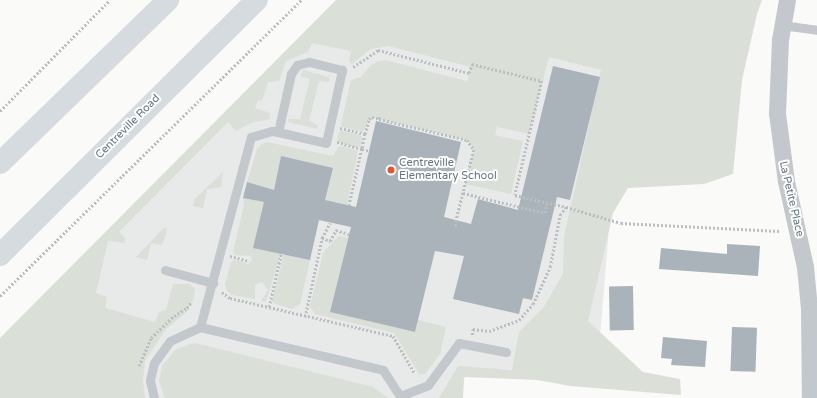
<!DOCTYPE html>
<style>
body{margin:0}
#map{position:relative;width:817px;height:398px;overflow:hidden;background:#fafaf8;font-family:"Varela Round",sans-serif}
div>[style]{position:absolute}
.built>*{inset:0;background:#e8e9e9}
.green>*{inset:0;background:#dadfd7}
.building>*{inset:0;background:#aab3b9;transform-origin:0 0}
.path>*{height:2.5px;margin-top:-1.25px;transform-origin:0;background:repeating-linear-gradient(90deg,#bbbfc2 0 2px,transparent 0 4px)}
.service>*{height:9px;margin:-4.5px;padding:0 4.5px;transform-origin:4.5px;border-radius:4.5px;background:#c3c8cc}
.minor>*{height:17px;margin:-8.5px;padding:0 8.5px;transform-origin:8.5px;border-radius:8.5px;background:#c3c8cc}
.trunk>*{height:22px;margin:-11px;padding:0 11px;transform-origin:11px;border-radius:11px;background:#d6dbdf}
.dots>*{width:11px;height:11px;translate:-50% -50%;box-sizing:border-box;border:2px solid #fff;border-radius:50%}
span{translate:-50% -50%;white-space:nowrap;text-align:center;line-height:1.15;-webkit-text-stroke:4px #fff;paint-order:stroke}
.street-label{font-size:11px;color:#657683}
.poi-label{font-size:11px;color:#657683}
.left{translate:0 -50%;text-align:left}
</style>
<div id="map">
<div class="built">
<div style="clip-path:polygon(337px 0,628px 0,597px 373px,467px 368px,460px 398px,0 398px,0 339px)"></div>
</div>
<div class="green">
<div style="clip-path:polygon(336px 0,762px 0,757px 14px,742px 80px,733px 174px,704px 184px,628px 188px,613px 213px,588px 321px,643px 372px,680px 379px,681px 395px,570px 386px,538px 380px,464px 377px,463px 398px,439px 398px,458px 366px,512px 370px,519px 332px,543px 308px,563px 274px,564px 237px,601px 70px,549px 57px,529px 134px,497px 127px,495px 135px,523px 141px,511px 194px,465px 184px,474px 150px,467px 140px,372px 117px,363px 132px,343px 127px,341px 124px,351px 80px,361px 77px,370px 66px,378px 61px,385px 60px,467px 81px,471px 67px,388px 46px,371px 49px,352px 64px,349px 61px,351px 51px,312px 43px,308px 52px,286px 61px,279px 81px,268px 82px,262px 101px,258px 100px,255px 108px,270px 113px,270px 119px,251px 123px,236px 131px,228px 122px,119px 232px,125px 238px,125px 243px,108px 241px,96px 293px,107px 297px,105px 308px,155px 322px,159px 312px,166px 310px,173px 284px,190px 284px,195px 289px,193px 301px,188px 308px,189px 310px,166px 329px,145px 361px,143px 380px,145px 398px,0 398px,0 338px)"></div>
<div style="clip-path:polygon(303px 70px,329px 77px,330px 80px,328px 82px,319px 81px,309px 121px,318px 125px,317px 129px,288px 122px,289px 119px,300px 119px,310px 79px,300px 76px)"></div>
<div style="clip-path:polygon(342px 131px,360px 135px,362px 137px,361px 146px,358px 148px,337px 142px,339px 132px)"></div>
<div style="clip-path:polygon(267px 142px,333px 156px,339px 146px,358px 151px,347px 205px,325px 200px,281px 157px,274px 190px,247px 182px,257px 149px,262px 144px)"></div>
<div style="clip-path:polygon(223px 172px,221px 187px,207px 189px,203px 208px,193px 206px,194px 200px)"></div>
<div style="clip-path:polygon(243px 198px,264px 202px,281px 254px,266px 302px,261px 301px,268px 290px,262px 282px,255px 285px,255px 299px,232px 295px,227px 291px,225px 284px,231px 262px,233px 260px,242px 261px,248px 265px,252px 260px,251px 256px,235px 255px,233px 252px,244px 205px)"></div>
<div style="clip-path:polygon(164px 228px,167px 229px,163px 243px,161px 245px,151px 243px,147px 260px,136px 257px)"></div>
<div style="clip-path:polygon(338px 236px,348px 238px,330px 312px,415px 332px,418px 320px,446px 327px,440px 354px,425px 374px,419px 374px,394px 333px,315px 314px,310px 307px,323px 253px)"></div>
<div style="clip-path:polygon(284px 254px,310px 260px,300px 304px,292px 309px,273px 303px,272px 301px)"></div>
<div style="clip-path:polygon(195px 343px,373px 387px,388px 398px,165px 398px,159px 381px,162px 366px,176px 349px)"></div>
</div>
<div class="building">
<div style="clip-path:polygon(553px 66px,600px 77px,570px 200px,557px 197px,532px 300px,523px 298px,519px 314px,453px 299px,464px 256px,435px 251px,415px 332px,330px 312px,351px 227px,319px 220px,310px 260px,253px 248px,264px 202px,243px 198px,247px 182px,274px 190px,281px 156px,333px 168px,325px 200px,356px 207px,376px 121px,461px 142px,444px 217px,471px 224px,478px 199px,518px 210px)"></div>
<div style="clip-path:polygon(727px 244px,760px 246px,758px 276px,659px 269px,661px 248px,727px 254px)"></div>
<div style="left:633px;top:286px;width:44px;height:24px;rotate:89deg"></div>
<div style="left:732px;top:327px;width:25px;height:44px;rotate:2deg"></div>
<div style="clip-path:polygon(663px 337px,707px 341px,705px 367px,671px 365px,672px 359px,661px 358px)"></div>
</div>
<div class="path">
<div style="left:353px;top:67px;width:30px;rotate:-34deg"></div>
<div style="left:378px;top:50px;width:94px;rotate:14.2deg"></div>
<div style="left:469px;top:73px;width:9px;rotate:-72deg"></div>
<div style="left:472px;top:64px;width:72px;rotate:13.7deg"></div>
<div style="left:542px;top:81px;width:117px;rotate:103.3deg"></div>
<div style="left:515px;top:195px;width:52px;rotate:13.2deg"></div>
<div style="left:0;top:111px;width:156px;rotate:-45.3deg"></div>
<div style="left:379px;top:119px;width:90px;rotate:13.4deg"></div>
<div style="left:467px;top:140px;width:12px;rotate:55deg"></div>
<div style="left:474px;top:150px;width:77px;rotate:104.2deg"></div>
<div style="left:455px;top:225px;width:3px;rotate:18deg"></div>
<div style="left:340px;top:128px;width:26px;rotate:13deg"></div>
<div style="left:365px;top:134px;width:15px;rotate:101deg"></div>
<div style="left:362px;top:149px;width:7px;rotate:16deg"></div>
<div style="left:365px;top:134px;width:16px;rotate:-75deg"></div>
<div style="left:369px;top:119px;width:4px;rotate:-34deg"></div>
<div style="left:372px;top:117px;width:7px;rotate:16deg"></div>
<div style="left:379px;top:119px;width:3px;rotate:-72deg"></div>
<div style="left:337px;top:142px;width:26px;rotate:16deg"></div>
<div style="left:362px;top:149px;width:58px;rotate:102.8deg"></div>
<div style="left:463px;top:193px;width:84px;rotate:13.7deg"></div>
<div style="left:545px;top:213px;width:11px;rotate:-80deg"></div>
<div style="left:322px;top:238px;width:9px;rotate:21deg"></div>
<div style="left:330px;top:241px;width:13px;rotate:-61deg"></div>
<div style="left:336px;top:230px;width:14px;rotate:17deg"></div>
<div style="left:230px;top:256px;width:20px;rotate:15deg"></div>
<div style="left:222px;top:292px;width:10px;rotate:37deg"></div>
<div style="left:230px;top:298px;width:167px;rotate:13.1deg"></div>
<div style="left:393px;top:336px;width:42px;rotate:59.7deg"></div>
<div style="left:0;top:296px;width:422px;rotate:-44.5deg"></div>
<div style="left:269px;top:307px;width:54px;rotate:-77.2deg"></div>
<div style="left:305px;top:317px;width:81px;rotate:-77.9deg"></div>
<div style="left:322px;top:238px;width:17px;rotate:-62deg"></div>
<div style="left:472px;top:335px;width:6px;rotate:-81deg"></div>
<div style="left:473px;top:329px;width:16px;rotate:7deg"></div>
<div style="left:489px;top:331px;width:32px;rotate:-20deg"></div>
<div style="left:519px;top:320px;width:21px;rotate:-49deg"></div>
<div style="left:533px;top:304px;width:41px;rotate:-65.3deg"></div>
<div style="left:550px;top:267px;width:53px;rotate:-79.1deg"></div>
<div style="left:560px;top:215px;width:10px;rotate:-53deg"></div>
<div style="left:566px;top:207px;width:57px;rotate:16.2deg"></div>
<div style="left:621px;top:223px;width:160px;rotate:2.9deg"></div>
<div style="left:139px;top:366px;width:30px;rotate:-67deg"></div>
<div style="left:151px;top:338px;width:32px;rotate:-44deg"></div>
<div style="left:174px;top:316px;width:15px;rotate:-32deg"></div>
<div style="left:187px;top:308px;width:7px;rotate:-56deg"></div>
</div>
<div class="service">
<div style="left:782px;top:25px;width:35px;rotate:8deg"></div>
<div style="left:165px;top:270px;width:50px;rotate:15.2deg"></div>
<div style="left:200px;top:327px;width:197px;rotate:-75deg"></div>
<div style="left:251px;top:137px;width:22px;rotate:-16deg"></div>
<div style="left:272px;top:131px;width:6px;rotate:9deg"></div>
<div style="left:278px;top:132px;width:49px;rotate:12.9deg"></div>
<div style="left:326px;top:143px;width:75px;rotate:-77.6deg"></div>
<div style="left:342px;top:70px;width:34px;rotate:-166deg"></div>
<div style="left:309px;top:62px;width:12px;rotate:166deg"></div>
<div style="left:297px;top:65px;width:11px;rotate:124deg"></div>
<div style="left:291px;top:74px;width:59px;rotate:102.6deg"></div>
<div style="left:400px;top:396px;width:30px;rotate:-21deg"></div>
<div style="left:428px;top:385px;width:52px;rotate:-53.6deg"></div>
<div style="left:459px;top:343px;width:48px;rotate:10.8deg"></div>
<div style="left:154px;top:398px;width:18px;rotate:-103deg"></div>
<div style="left:150px;top:380px;width:17px;rotate:-77deg"></div>
<div style="left:154px;top:363px;width:27px;rotate:-54deg"></div>
<div style="left:170px;top:341px;width:33px;rotate:-25deg"></div>
<div style="left:200px;top:327px;width:188px;rotate:13.2deg"></div>
<div style="left:383px;top:370px;width:33px;rotate:57deg"></div>
</div>
<div class="minor">
<div style="left:787px;top:0;width:40px;rotate:100deg"></div>
<div style="left:780px;top:39px;width:74px;rotate:92.3deg"></div>
<div style="left:777px;top:113px;width:69px;rotate:82.5deg"></div>
<div style="left:786px;top:181px;width:88px;rotate:77.5deg"></div>
<div style="left:805px;top:267px;width:41px;rotate:84.4deg"></div>
<div style="left:809px;top:308px;width:90px;rotate:89.4deg"></div>
</div>
<div class="trunk">
<div style="left:0;top:163px;width:234px;rotate:-44.1deg"></div>
<div style="left:0;top:255px;width:362px;rotate:-44.8deg"></div>
</div>
<div class="dots">
<div style="left:391px;top:170px;background:#e4572e"></div>
</div>
<div class="street-label">
<span style="left:128px;top:127px;rotate:-45deg">Centreville Road</span>
<span style="left:791px;top:199px;rotate:77deg">La Petite Place</span>
</div>
<div class="poi-label">
<span class="left" style="left:399px;top:170px">Centreville<br>Elementary School</span>
</div>
</div>
